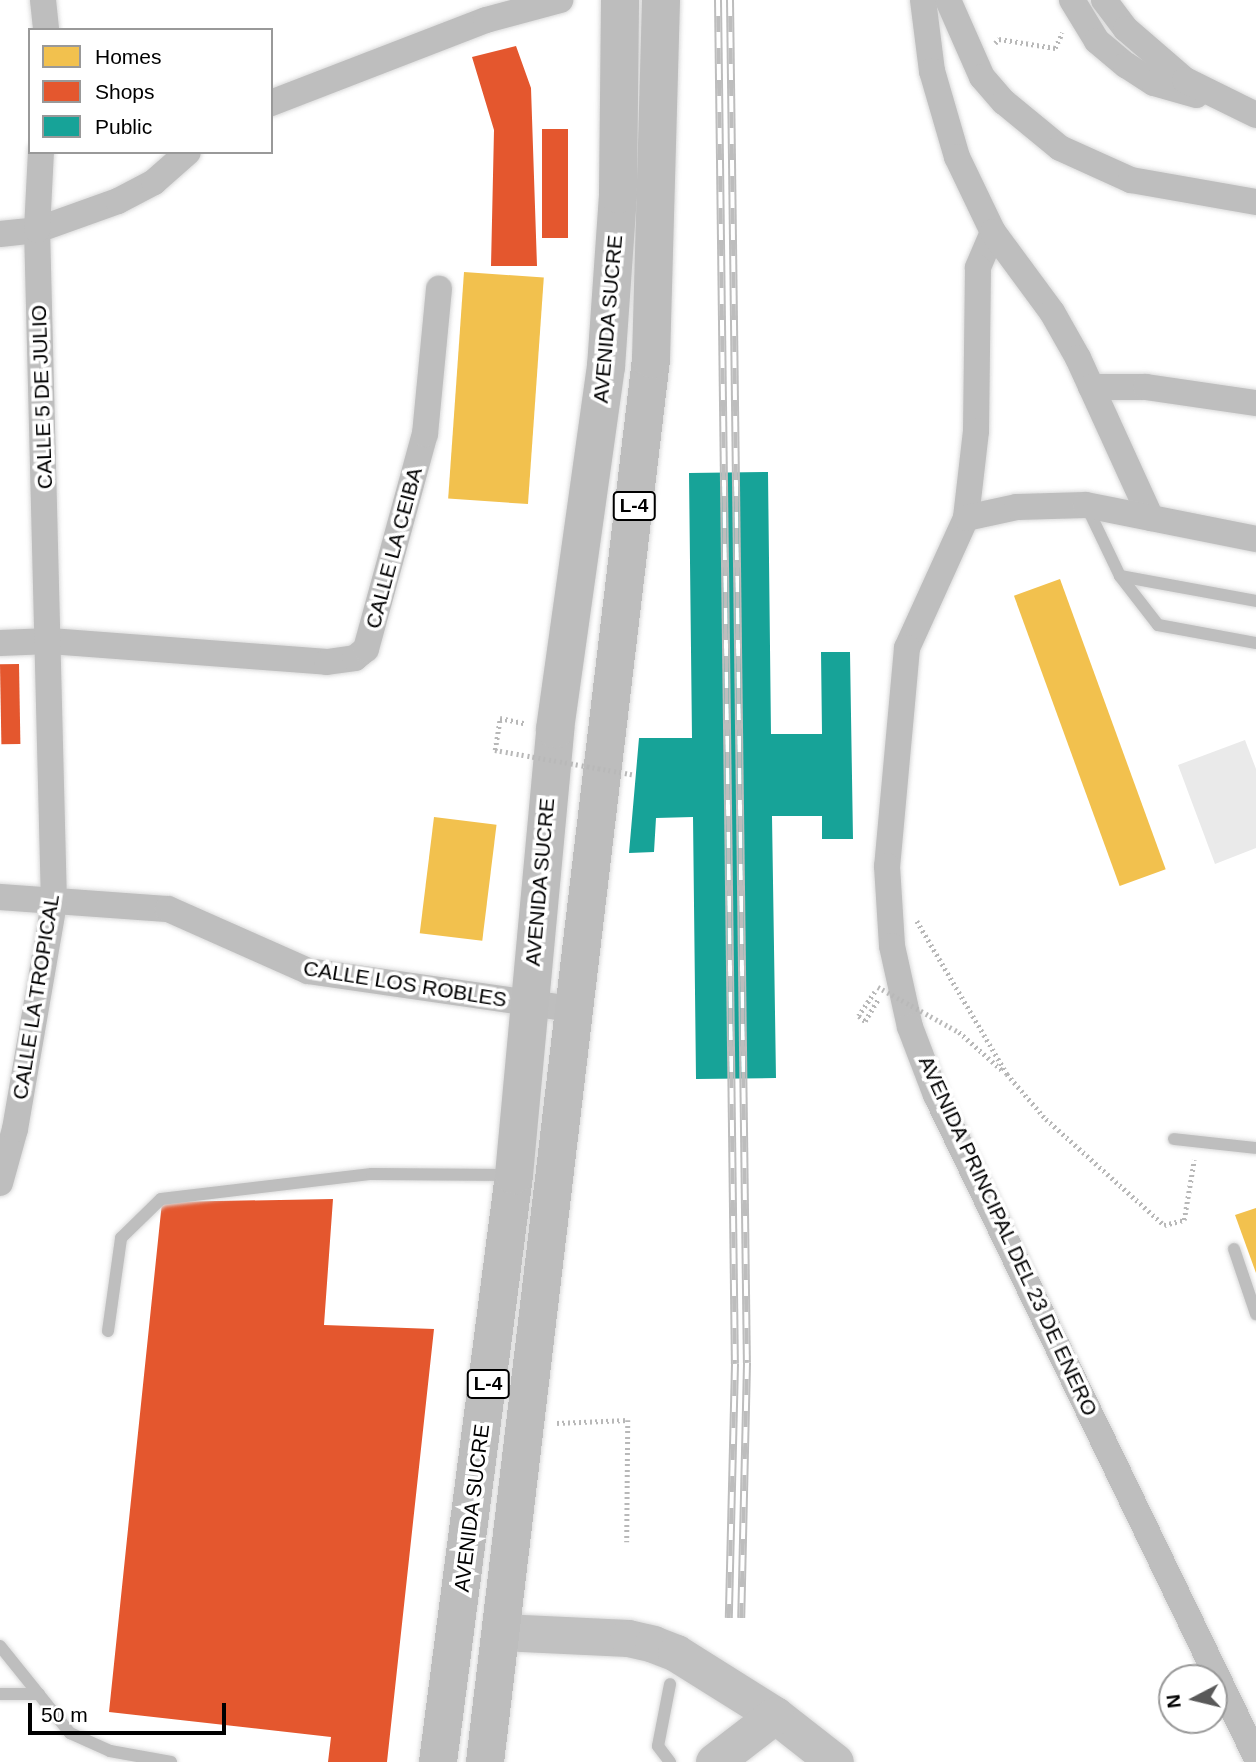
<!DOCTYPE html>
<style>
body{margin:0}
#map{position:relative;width:1256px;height:1762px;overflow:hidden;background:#fff;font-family:Helvetica,sans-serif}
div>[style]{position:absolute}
.green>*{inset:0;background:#eaeaea}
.homes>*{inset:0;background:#f2c14e;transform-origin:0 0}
.shops>*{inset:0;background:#e4572e;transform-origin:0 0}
.public>*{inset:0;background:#17a398}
.path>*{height:4.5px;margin-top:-2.25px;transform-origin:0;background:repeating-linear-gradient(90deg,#b8b8b8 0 2px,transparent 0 5.5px)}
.roads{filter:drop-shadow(0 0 2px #dbdbdb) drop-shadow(0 0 2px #dbdbdb)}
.lane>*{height:12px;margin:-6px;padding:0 6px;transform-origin:6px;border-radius:6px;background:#bebebe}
.street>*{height:26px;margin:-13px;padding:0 13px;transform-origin:13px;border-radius:13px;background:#bebebe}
.secondary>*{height:37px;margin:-18.5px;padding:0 18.5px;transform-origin:18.5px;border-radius:18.5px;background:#c1c1c1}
.primary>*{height:38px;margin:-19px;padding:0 19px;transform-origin:19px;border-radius:19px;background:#bdbdbd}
.rail>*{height:8px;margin-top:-4px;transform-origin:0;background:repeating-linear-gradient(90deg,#fff 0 16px,#bdbdbd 0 32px);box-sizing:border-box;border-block:2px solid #bdbdbd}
.path-bridge>*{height:4.5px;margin-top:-2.25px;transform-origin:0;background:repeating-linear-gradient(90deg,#b8b8b8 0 2px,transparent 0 5.5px)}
span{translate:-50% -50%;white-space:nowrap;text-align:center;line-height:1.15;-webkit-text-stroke:7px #fff;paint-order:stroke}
.shield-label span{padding:2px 5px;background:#fff;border:2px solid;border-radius:5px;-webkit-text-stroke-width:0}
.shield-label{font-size:19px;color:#000;font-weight:700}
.street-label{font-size:21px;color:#000}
.legend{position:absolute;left:28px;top:28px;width:245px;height:126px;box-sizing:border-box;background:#fff;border:2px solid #999;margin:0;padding:9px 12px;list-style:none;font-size:21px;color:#000}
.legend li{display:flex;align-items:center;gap:14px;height:35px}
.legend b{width:35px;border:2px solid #999}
.north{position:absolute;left:1158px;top:1664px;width:70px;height:70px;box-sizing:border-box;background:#fff;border:2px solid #999;border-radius:50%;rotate:263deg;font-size:19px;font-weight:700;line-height:28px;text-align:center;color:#000}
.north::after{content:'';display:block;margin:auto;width:24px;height:32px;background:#595959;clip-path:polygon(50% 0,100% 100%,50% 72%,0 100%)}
.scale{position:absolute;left:28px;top:1703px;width:198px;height:32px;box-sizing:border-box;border:4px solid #000;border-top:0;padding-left:9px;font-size:21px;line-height:24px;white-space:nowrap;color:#000;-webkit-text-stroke:5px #fff;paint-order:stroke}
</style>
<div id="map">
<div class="green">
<div style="clip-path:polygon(1245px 740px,1256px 769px,1256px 848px,1215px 864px,1178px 765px)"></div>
</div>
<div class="homes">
<div style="left:464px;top:272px;width:80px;height:227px;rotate:4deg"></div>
<div style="left:1060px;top:579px;width:309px;height:49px;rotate:70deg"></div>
<div style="left:434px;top:817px;width:63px;height:117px;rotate:7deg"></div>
<div style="clip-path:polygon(1256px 1208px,1256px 1273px,1235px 1215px)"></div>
</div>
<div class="shops">
<div style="clip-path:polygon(516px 46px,531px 88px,537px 266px,491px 266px,494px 130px,472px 57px)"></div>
<div style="left:542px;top:129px;width:26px;height:109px"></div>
<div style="left:19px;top:664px;width:80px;height:19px;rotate:89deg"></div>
<div style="clip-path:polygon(333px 1199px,324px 1325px,434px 1329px,387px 1762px,328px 1762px,331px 1737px,109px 1712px,162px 1202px)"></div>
</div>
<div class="public">
<div style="clip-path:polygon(768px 472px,771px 734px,822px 734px,821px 652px,850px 652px,853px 839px,822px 839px,822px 816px,772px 816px,776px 1078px,696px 1079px,693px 817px,656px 818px,654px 852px,629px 853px,639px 738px,692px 738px,689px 473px)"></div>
</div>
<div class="path">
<div style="left:995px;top:43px;width:6px;rotate:-45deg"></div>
<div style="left:999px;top:39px;width:57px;rotate:9.1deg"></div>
<div style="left:1055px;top:48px;width:17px;rotate:-65deg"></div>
<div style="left:495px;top:750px;width:32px;rotate:-81deg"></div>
<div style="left:500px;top:718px;width:25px;rotate:12deg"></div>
<div style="left:917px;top:921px;width:178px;rotate:59.5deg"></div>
<div style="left:1007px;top:1074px;width:60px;rotate:49.1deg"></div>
<div style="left:1046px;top:1119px;width:159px;rotate:41.9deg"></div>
<div style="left:1164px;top:1225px;width:21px;rotate:-14deg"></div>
<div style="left:1184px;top:1220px;width:61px;rotate:-80.5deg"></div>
<div style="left:875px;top:992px;width:29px;rotate:124deg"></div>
<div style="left:859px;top:1016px;width:8px;rotate:40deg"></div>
<div style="left:865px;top:1021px;width:26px;rotate:-59deg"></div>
<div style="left:959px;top:1032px;width:59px;rotate:41.6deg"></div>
<div style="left:557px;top:1423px;width:71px;rotate:-2.4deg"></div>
<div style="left:628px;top:1420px;width:122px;rotate:90.5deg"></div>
</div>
<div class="roads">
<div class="lane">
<div style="left:1086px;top:505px;width:79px;rotate:64.4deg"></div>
<div style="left:1120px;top:576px;width:62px;rotate:52.2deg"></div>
<div style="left:1158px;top:625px;width:100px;rotate:10.4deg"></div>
<div style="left:1120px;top:576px;width:138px;rotate:10.4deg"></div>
<div style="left:1174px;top:1139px;width:82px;rotate:6.3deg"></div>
<div style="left:1234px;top:1249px;width:69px;rotate:71.3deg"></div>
<div style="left:108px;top:1331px;width:94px;rotate:-82deg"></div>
<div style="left:121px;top:1238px;width:56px;rotate:-44.3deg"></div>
<div style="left:161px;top:1199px;width:212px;rotate:-6.8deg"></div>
<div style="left:372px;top:1174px;width:138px;rotate:0.4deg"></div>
<div style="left:0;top:1646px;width:112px;rotate:51.2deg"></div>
<div style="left:70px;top:1733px;width:44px;rotate:24.2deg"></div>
<div style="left:110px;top:1751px;width:62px;rotate:10.2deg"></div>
<div style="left:0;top:1694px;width:39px"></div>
<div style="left:670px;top:1762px;width:20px;rotate:-127deg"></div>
<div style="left:658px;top:1746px;width:63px;rotate:-79deg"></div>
</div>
<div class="street">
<div style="left:43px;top:0;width:30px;rotate:84deg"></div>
<div style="left:923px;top:0;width:72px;rotate:82.8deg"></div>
<div style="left:932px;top:71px;width:90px;rotate:73.8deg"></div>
<div style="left:957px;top:157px;width:83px;rotate:64.4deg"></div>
<div style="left:993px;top:232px;width:39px;rotate:113deg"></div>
<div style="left:978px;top:268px;width:163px;rotate:90.7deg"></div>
<div style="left:976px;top:431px;width:88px;rotate:96.6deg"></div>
<div style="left:966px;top:518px;width:143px;rotate:114.4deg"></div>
<div style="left:907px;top:648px;width:219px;rotate:95.2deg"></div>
<div style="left:887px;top:866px;width:80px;rotate:86.4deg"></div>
<div style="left:892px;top:946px;width:83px;rotate:77.5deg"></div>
<div style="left:910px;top:1027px;width:73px;rotate:69.1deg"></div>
<div style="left:936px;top:1095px;width:735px;rotate:64.2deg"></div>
<div style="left:948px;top:0;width:84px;rotate:66.2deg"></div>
<div style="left:982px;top:77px;width:33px;rotate:49deg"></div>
<div style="left:1004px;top:102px;width:72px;rotate:39.4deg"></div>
<div style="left:1060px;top:148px;width:78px;rotate:24.3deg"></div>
<div style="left:1131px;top:180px;width:127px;rotate:10deg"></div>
<div style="left:1072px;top:0;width:48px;rotate:58.6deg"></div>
<div style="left:1097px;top:41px;width:38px;rotate:40deg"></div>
<div style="left:1126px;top:65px;width:33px;rotate:33deg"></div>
<div style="left:1154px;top:83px;width:44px;rotate:15.9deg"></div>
<div style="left:1104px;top:0;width:36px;rotate:53deg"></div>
<div style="left:1126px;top:29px;width:78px;rotate:40.8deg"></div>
<div style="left:1185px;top:80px;width:79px;rotate:26.2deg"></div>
<div style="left:271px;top:103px;width:230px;rotate:-21.1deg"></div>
<div style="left:486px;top:20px;width:77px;rotate:-15.1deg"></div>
<div style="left:993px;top:232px;width:99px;rotate:53.6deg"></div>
<div style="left:1052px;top:312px;width:53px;rotate:60.5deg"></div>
<div style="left:1078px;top:358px;width:176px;rotate:65.5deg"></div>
<div style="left:0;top:234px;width:37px;rotate:-6deg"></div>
<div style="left:37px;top:230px;width:86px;rotate:-19.7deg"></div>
<div style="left:118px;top:201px;width:41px;rotate:-27.8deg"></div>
<div style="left:154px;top:182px;width:45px;rotate:-41.4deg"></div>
<div style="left:1091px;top:387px;width:55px"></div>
<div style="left:1146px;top:387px;width:111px;rotate:8.3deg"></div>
<div style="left:966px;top:518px;width:52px;rotate:-12.2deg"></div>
<div style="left:1017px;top:507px;width:69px;rotate:-1.7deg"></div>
<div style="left:1086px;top:505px;width:173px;rotate:11.3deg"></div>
<div style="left:0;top:643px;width:50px;rotate:-2.3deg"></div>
<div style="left:50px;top:641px;width:278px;rotate:4.3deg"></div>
<div style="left:327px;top:662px;width:28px;rotate:-8deg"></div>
<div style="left:355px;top:658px;width:14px;rotate:-39deg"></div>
<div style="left:366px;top:649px;width:223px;rotate:-74.7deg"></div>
<div style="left:425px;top:434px;width:146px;rotate:-84.5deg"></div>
<div style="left:0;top:897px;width:168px;rotate:4.1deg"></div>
<div style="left:168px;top:909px;width:153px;rotate:23.9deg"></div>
<div style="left:308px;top:971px;width:268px;rotate:8.2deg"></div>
<div style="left:0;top:1183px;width:56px;rotate:-74.5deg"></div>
<div style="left:15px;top:1129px;width:228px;rotate:-80.2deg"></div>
<div style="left:54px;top:904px;width:674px;rotate:-91.44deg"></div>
<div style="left:37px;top:230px;width:78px;rotate:-87.1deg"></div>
</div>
<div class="secondary">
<div style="left:501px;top:1632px;width:127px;rotate:2.7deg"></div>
<div style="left:628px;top:1638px;width:26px;rotate:13deg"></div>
<div style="left:653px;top:1644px;width:25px;rotate:21deg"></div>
<div style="left:676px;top:1653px;width:117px;rotate:32.1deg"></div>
<div style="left:775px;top:1715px;width:76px;rotate:38.1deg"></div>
<div style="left:714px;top:1762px;width:77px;rotate:-37.6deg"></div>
</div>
<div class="primary">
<div style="left:438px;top:1762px;width:592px;rotate:-82.62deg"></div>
<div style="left:514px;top:1175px;width:448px;rotate:-84.7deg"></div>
<div style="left:555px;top:729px;width:366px;rotate:-82deg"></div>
<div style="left:606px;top:367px;width:173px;rotate:-86deg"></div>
<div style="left:618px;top:194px;width:194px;rotate:-89.4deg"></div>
<div style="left:485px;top:1762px;width:1413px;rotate:-83.25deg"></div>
<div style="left:651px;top:359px;width:359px;rotate:-88.4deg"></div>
</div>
</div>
<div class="rail">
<div style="left:718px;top:0;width:1364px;rotate:89.29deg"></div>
<div style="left:735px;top:1364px;width:254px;rotate:91.4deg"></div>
<div style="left:730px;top:0;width:1363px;rotate:89.29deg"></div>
<div style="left:747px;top:1363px;width:255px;rotate:91.3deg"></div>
</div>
<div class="path-bridge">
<div style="left:495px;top:750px;width:143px;rotate:10.1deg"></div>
<div style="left:878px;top:987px;width:93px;rotate:29.1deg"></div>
</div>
<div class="shield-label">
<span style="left:634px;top:506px">L-4</span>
<span style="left:488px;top:1384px">L-4</span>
</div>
<div class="street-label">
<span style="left:608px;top:319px;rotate:-85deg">AVENIDA SUCRE</span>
<span style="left:42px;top:397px;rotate:-92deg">CALLE 5 DE JULIO</span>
<span style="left:394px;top:548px;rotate:-75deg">CALLE LA CEIBA</span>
<span style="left:540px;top:882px;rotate:-85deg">AVENIDA SUCRE</span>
<span style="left:405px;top:984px;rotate:9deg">CALLE LOS ROBLES</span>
<span style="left:36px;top:997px;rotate:-81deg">CALLE LA TROPICAL</span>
<span style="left:1008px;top:1236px;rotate:65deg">AVENIDA PRINCIPAL DEL 23 DE ENERO</span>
<span style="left:472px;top:1508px;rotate:-83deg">AVENIDA SUCRE</span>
</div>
<ul class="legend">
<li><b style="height:19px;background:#f2c14e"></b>Homes</li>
<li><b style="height:19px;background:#e4572e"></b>Shops</li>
<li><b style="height:19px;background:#17a398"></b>Public</li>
</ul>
<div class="north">N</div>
<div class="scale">50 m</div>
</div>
